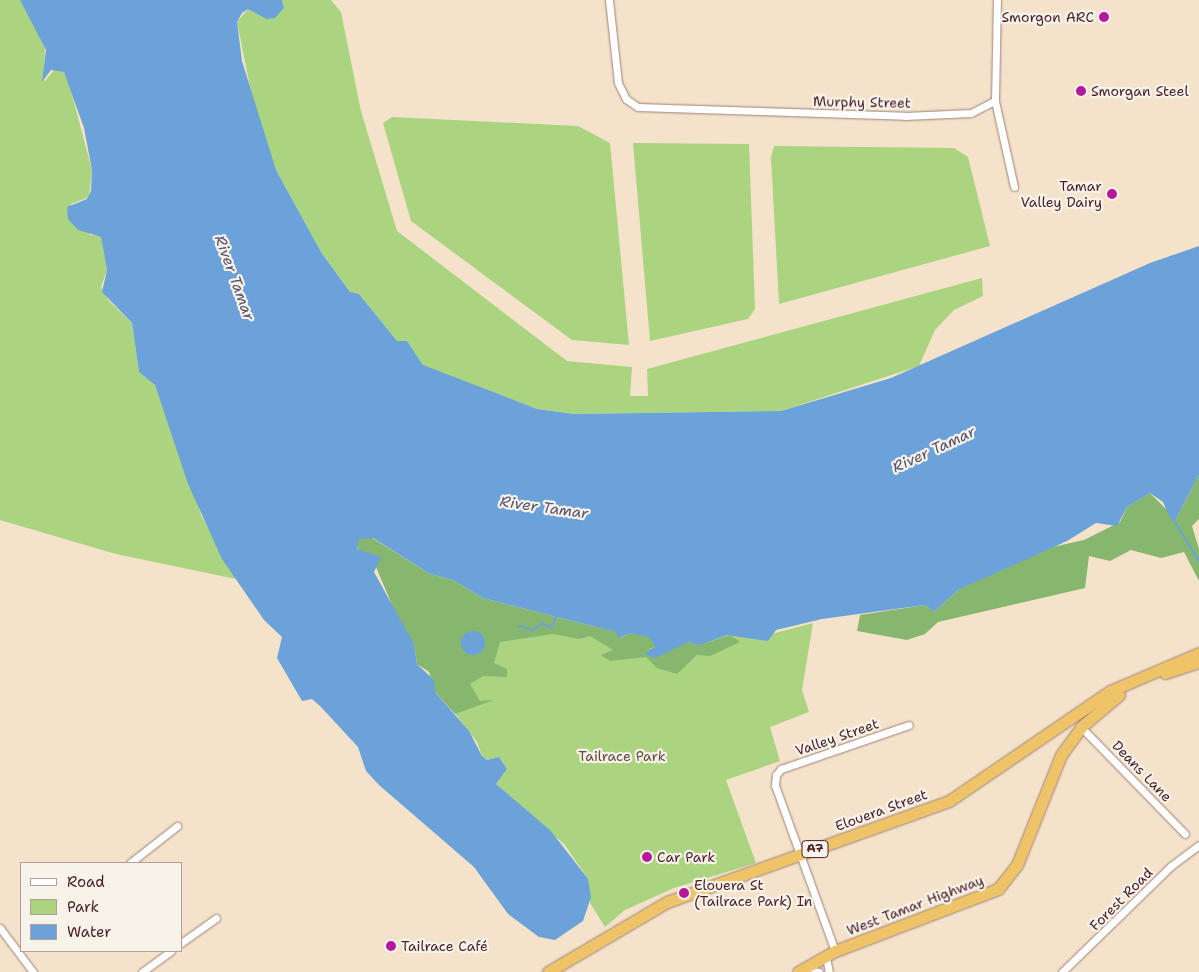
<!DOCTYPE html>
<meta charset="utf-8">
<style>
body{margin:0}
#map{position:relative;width:1199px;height:972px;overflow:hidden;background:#f4e3ca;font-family:"Shantell Sans",sans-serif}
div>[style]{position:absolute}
.green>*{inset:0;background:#aad480}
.forest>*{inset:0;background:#87b66e}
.water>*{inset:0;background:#6ba2d9}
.round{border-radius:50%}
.stream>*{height:2px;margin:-1px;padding:0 1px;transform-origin:1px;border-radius:1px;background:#6ba2d9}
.roads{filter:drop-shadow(0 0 1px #9f817a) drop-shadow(0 0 1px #9f817a)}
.minor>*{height:7px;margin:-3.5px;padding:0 3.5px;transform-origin:3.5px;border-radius:3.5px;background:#fff}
.trunk>*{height:11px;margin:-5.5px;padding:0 5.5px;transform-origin:5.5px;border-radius:5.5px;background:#efc469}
.dots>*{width:14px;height:14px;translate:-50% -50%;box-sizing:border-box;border:2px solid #f7f3e8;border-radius:50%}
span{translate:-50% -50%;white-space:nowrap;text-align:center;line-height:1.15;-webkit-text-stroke:4.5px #f7f3e8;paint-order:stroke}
.shield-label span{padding:1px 4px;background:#f7f3e8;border:1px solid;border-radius:4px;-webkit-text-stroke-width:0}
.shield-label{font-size:12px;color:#4a1f2b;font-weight:700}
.poi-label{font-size:14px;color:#4a1f2b}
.right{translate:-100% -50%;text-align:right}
.left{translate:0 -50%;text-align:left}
.street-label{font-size:14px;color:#4a1f2b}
.park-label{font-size:14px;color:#624c40}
.water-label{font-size:15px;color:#575371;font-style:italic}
.legend{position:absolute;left:20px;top:862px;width:162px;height:90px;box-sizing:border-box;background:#f7f3e8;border:1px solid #b29e9c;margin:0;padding:6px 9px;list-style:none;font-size:15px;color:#4a1f2b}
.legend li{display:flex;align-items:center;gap:10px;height:25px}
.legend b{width:25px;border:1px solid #b29e9c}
</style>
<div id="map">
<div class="green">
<div style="clip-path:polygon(0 0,20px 0,45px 45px,44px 82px,55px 69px,64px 72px,69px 83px,92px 170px,89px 197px,71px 204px,90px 235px,101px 236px,107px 270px,101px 287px,109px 301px,132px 323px,139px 372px,155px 385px,202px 517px,236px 579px,116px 554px,0 520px)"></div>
<div style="clip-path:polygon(282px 0,331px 0,341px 12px,361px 111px,397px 231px,567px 361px,632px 367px,630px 396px,648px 396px,647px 369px,982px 278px,983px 296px,954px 310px,935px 330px,919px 366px,781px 411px,574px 414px,537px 409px,447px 376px,423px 365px,407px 341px,397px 341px,359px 294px,351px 293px,321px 252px,276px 170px,255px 112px,237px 22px,248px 9px,266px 19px,284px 8px)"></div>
<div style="clip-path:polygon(392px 117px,578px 126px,610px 143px,629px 345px,572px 340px,411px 221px,383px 123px)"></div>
<div style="clip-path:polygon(633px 143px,749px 144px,755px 309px,748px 319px,650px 341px)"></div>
<div style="clip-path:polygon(774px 146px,954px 148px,968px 157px,990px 246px,779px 304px,771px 158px)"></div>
<div style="clip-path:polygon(496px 602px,597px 628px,760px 637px,813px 623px,802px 690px,809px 712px,770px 727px,780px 761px,726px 780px,756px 863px,674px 888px,625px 910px,605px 927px,590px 903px,588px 879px,564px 844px,496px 784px,507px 769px,499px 757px,487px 760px,482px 756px,477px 742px,453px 711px)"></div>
</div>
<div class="forest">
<div style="clip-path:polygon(1199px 475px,1199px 519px,1192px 526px,1199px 549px,1199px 581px,1184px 552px,1161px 558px,1131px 550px,1110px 561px,1089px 556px,1085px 588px,938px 622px,925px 634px,907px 640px,857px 631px,860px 615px,925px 605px,934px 612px,958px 590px,1039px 550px,1084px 540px,1120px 522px,1127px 507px,1150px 493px,1176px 519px)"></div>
<div style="clip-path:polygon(369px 536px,430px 574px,453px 580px,483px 598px,616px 632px,621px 638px,630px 633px,649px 637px,655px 647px,645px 650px,688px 642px,700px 645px,730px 635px,740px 642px,710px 656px,697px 655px,677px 674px,657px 668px,646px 657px,610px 661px,601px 655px,613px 650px,590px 636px,579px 639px,553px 634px,500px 642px,494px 663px,507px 669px,507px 677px,483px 676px,470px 684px,480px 701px,494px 700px,455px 714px,435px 692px,429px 672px,417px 664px,414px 644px,401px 626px,376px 567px,355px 546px,358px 539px)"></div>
</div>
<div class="water">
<div style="clip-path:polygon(20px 0,282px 0,284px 8px,275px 18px,266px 19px,248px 9px,242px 13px,237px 22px,242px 61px,276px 170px,321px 252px,350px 292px,359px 294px,397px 341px,407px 341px,423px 365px,537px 409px,574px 414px,781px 411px,891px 378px,1150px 263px,1199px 246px,1199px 475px,1176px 519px,1170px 518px,1163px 502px,1150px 493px,1127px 507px,1117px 526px,1096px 523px,1067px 541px,958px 590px,934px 612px,925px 605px,822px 619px,776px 630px,768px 641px,727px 635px,700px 645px,688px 642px,655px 658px,644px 654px,655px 647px,649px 637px,630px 633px,619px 638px,616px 632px,483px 598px,453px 580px,430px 574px,373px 538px,359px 539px,357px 549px,381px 557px,374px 572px,414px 644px,417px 664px,434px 680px,435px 692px,469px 731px,482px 756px,487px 760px,499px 757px,507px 769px,496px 784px,551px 831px,588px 879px,591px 897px,583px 921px,555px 940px,539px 937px,508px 914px,474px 867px,379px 785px,366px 771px,358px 747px,321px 707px,312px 699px,302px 701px,277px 658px,282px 637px,264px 620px,222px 559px,188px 484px,155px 385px,139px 372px,132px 323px,102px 292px,107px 270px,101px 237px,78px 230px,68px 219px,67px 207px,87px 199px,91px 191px,92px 170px,84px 128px,64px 72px,51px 70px,42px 82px,46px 50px)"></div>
<div class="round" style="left:461px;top:631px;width:24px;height:24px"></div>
</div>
<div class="stream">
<div style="left:1173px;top:519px;width:49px;rotate:58.2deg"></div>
<div style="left:519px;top:626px;width:15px;rotate:16deg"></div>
<div style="left:533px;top:630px;width:11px;rotate:-38deg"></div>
<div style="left:542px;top:623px;width:10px;rotate:29deg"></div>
<div style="left:551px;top:628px;width:13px;rotate:-67deg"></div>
</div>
<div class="roads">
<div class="minor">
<div style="left:609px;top:0;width:83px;rotate:83.8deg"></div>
<div style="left:618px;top:83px;width:18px;rotate:63deg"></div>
<div style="left:626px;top:99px;width:14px;rotate:34deg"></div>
<div style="left:638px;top:107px;width:267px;rotate:1.9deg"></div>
<div style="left:905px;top:116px;width:66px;rotate:-2.6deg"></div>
<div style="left:971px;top:113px;width:27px;rotate:-27deg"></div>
<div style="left:995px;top:101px;width:101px;rotate:-88.9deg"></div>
<div style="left:995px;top:101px;width:88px;rotate:77.5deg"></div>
<div style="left:1081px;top:727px;width:149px;rotate:45.8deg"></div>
<div style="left:130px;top:863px;width:60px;rotate:-38.2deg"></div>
<div style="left:0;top:928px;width:55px;rotate:53.1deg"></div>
<div style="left:181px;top:943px;width:43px;rotate:-35.5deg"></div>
<div style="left:835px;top:951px;width:177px;rotate:-109.9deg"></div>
<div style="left:775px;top:785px;width:10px;rotate:-84deg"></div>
<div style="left:776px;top:775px;width:8px;rotate:-50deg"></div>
<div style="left:781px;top:769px;width:135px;rotate:-19deg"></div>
<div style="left:826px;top:957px;width:15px;rotate:79deg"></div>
<div style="left:805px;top:969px;width:14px;rotate:12deg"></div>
<div style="left:142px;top:972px;width:36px;rotate:-36deg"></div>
<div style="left:1062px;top:972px;width:152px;rotate:-44.2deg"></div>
<div style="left:1171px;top:866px;width:35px;rotate:-37deg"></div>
</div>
<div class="trunk">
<div style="left:1165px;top:673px;width:36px;rotate:-18deg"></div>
<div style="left:548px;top:972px;width:138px;rotate:-30.5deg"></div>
<div style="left:667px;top:902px;width:300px;rotate:-19.7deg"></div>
<div style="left:949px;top:801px;width:195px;rotate:-34.3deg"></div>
<div style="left:1110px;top:691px;width:97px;rotate:-23.1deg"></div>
<div style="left:798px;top:972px;width:43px;rotate:-29.6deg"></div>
<div style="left:835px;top:951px;width:174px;rotate:-20.8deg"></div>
<div style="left:998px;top:889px;width:31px;rotate:-52deg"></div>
<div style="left:1017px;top:865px;width:118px;rotate:-68.2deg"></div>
<div style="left:1061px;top:755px;width:34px;rotate:-54deg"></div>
<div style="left:1081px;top:727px;width:50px;rotate:-40.1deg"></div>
</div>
</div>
<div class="dots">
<div style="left:1104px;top:17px;background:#b5179e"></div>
<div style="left:1081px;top:91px;background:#b5179e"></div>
<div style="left:1112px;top:194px;background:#b5179e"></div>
<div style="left:647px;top:857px;background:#b5179e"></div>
<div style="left:684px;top:893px;background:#b5179e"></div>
<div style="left:391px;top:946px;background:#b5179e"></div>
</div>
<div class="shield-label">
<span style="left:815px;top:849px">A7</span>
</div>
<div class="poi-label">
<span class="right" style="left:1094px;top:17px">Smorgon ARC</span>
<span class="left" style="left:1091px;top:91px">Smorgan Steel</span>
<span class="right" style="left:1102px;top:194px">Tamar<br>Valley Dairy</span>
<span class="left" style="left:657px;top:857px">Car Park</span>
<span class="left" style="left:694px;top:893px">Elouera St<br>(Tailrace Park) In</span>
<span class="left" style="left:401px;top:946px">Tailrace Café</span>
</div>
<div class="street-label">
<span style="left:862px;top:102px;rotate:1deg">Murphy Street</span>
<span style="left:837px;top:737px;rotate:-19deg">Valley Street</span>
<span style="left:1142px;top:771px;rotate:46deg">Deans Lane</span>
<span style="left:881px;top:810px;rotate:-20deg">Elouera Street</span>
<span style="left:1121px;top:899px;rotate:-45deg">Forest Road</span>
<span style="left:915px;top:905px;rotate:-21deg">West Tamar Highway</span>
</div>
<div class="park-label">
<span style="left:622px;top:756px">Tailrace Park</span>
</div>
<div class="water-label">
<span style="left:234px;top:278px;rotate:70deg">River Tamar</span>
<span style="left:934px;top:450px;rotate:-25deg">River Tamar</span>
<span style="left:544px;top:508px;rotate:8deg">River Tamar</span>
</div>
<ul class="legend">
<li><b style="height:6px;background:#fff"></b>Road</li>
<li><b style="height:14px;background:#aad480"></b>Park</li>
<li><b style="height:14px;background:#6ba2d9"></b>Water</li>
</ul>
</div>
